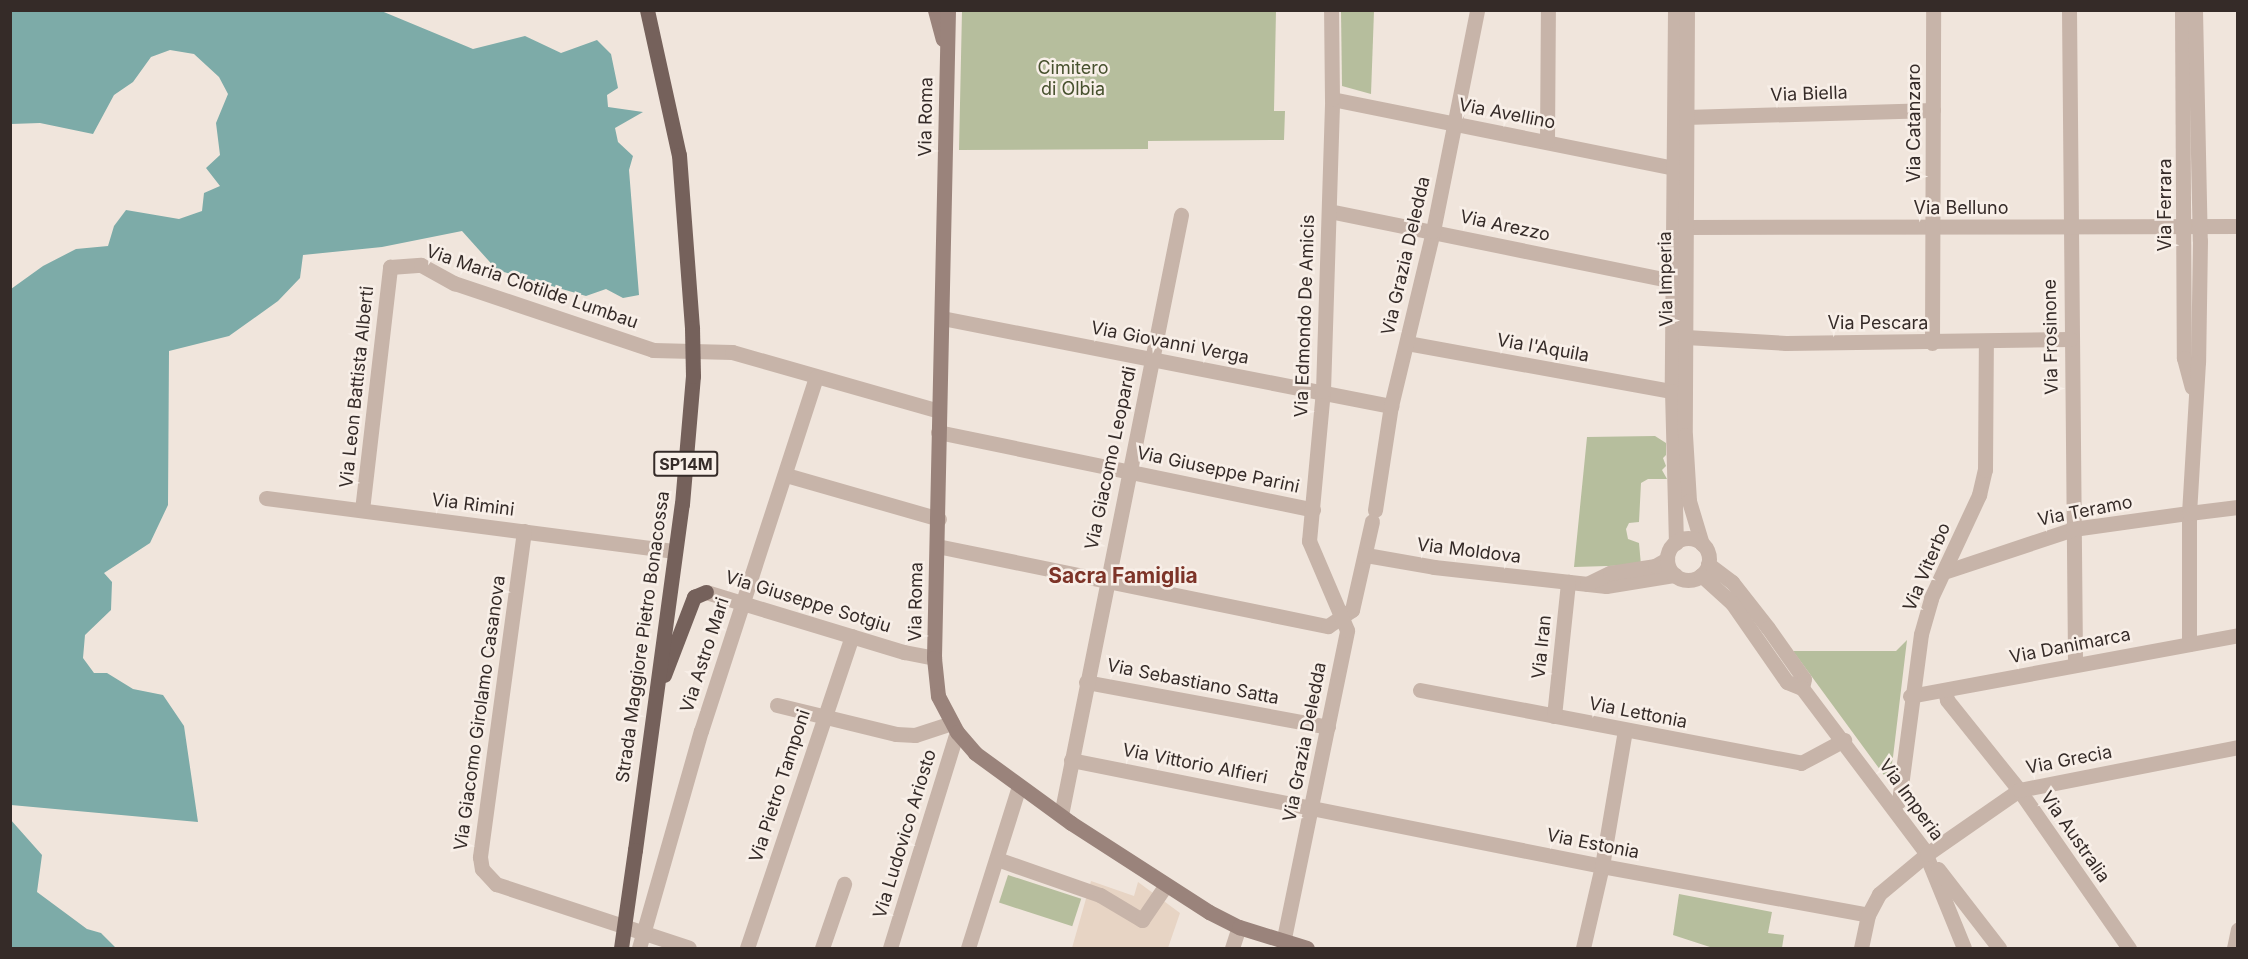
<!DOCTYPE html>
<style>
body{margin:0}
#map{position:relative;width:2248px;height:959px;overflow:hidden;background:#f0e5dc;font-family:Inter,sans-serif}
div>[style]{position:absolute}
.green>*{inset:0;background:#b6be9d;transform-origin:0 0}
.plaza>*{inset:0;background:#e7d4c4}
.water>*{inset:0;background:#7daba8}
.minor>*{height:15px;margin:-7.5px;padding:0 7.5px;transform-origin:7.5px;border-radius:7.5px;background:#c7b4a9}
.tertiary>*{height:15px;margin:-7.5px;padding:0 7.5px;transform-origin:7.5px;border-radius:7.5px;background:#c7b4a9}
.tertiary>.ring{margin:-7.5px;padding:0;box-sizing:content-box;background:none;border:15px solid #c7b4a9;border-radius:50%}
.secondary>*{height:15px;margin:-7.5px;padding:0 7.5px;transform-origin:7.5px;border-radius:7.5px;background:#9a837b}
.primary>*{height:15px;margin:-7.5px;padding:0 7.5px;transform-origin:7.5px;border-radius:7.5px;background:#75615b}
.primary-bridge>*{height:15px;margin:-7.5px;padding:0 7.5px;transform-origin:7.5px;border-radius:7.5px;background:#75615b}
span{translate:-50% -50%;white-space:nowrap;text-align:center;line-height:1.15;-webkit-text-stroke:5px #f8efe8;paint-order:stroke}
.shield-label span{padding:2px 4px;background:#f8efe8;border:2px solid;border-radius:4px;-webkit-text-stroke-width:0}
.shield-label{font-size:16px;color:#352b28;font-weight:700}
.park-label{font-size:18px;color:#47512e}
.street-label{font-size:18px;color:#352b28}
.quarter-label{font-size:21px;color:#7d3428;font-weight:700}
.frame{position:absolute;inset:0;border:12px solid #352b28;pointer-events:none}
</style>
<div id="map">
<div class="green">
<div style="clip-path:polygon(962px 11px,1276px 11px,1274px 111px,1285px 111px,1284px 140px,1148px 141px,1148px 149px,959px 150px)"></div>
<div style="clip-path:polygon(1341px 11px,1374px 11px,1371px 94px,1342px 86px)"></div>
<div style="clip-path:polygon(1655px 436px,1666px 443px,1666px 455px,1663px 458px,1666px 466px,1662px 470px,1667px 479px,1648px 479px,1641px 483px,1639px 522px,1629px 523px,1626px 529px,1628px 539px,1639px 543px,1641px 565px,1574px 567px,1587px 437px)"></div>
<div style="clip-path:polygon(1907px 640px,1893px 757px,1889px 782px,1793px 651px,1896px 651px)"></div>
<div style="left:1008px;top:875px;width:77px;height:29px;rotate:18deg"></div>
<div style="clip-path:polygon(1679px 894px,1772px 912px,1768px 933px,1784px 935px,1782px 948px,1713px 948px,1673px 935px)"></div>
</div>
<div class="plaza">
<div style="clip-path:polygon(1091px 881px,1134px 896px,1138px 882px,1180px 913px,1168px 948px,1072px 948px)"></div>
</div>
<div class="water">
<div style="clip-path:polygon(379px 10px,473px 49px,525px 36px,561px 53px,597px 40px,611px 54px,618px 88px,607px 95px,608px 107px,643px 112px,615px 128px,618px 142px,633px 156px,629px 170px,639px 295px,623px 298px,606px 289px,586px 296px,497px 270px,462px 231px,382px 247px,303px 255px,300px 278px,278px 301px,229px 336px,169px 351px,168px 505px,150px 543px,104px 573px,112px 582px,111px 610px,85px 635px,83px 658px,94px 673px,107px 673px,133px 689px,163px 695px,184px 726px,198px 822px,11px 805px,11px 289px,43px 266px,76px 249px,108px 246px,114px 226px,126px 210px,179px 219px,202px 211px,204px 193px,220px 186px,206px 168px,220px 155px,216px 123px,228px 94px,219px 77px,194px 54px,170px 50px,151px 57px,133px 82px,114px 95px,93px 134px,40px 123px,11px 124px,11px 11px)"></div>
<div style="clip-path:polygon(10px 819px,42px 855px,37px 892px,87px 929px,101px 933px,116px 948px,11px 948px)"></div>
</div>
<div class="minor">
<div style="left:2069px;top:10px;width:653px;rotate:89.47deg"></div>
<div style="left:1332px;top:99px;width:349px;rotate:11.4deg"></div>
<div style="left:1685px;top:117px;width:248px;rotate:-1.6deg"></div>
<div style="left:1547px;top:141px;width:131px;rotate:-89.6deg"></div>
<div style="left:1329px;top:211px;width:351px;rotate:11.5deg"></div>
<div style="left:1685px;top:227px;width:553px;rotate:-0.1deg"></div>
<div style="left:942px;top:318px;width:458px;rotate:11.1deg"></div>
<div style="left:1686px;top:337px;width:100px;rotate:3.4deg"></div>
<div style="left:1786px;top:343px;width:284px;rotate:-0.8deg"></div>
<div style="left:1407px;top:343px;width:269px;rotate:10.3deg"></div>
<div style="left:1932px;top:343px;width:333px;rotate:-89.8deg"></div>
<div style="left:938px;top:432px;width:383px;rotate:11.7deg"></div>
<div style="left:786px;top:475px;width:159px;rotate:16deg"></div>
<div style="left:266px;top:498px;width:412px;rotate:7.4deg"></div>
<div style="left:362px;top:510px;width:245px;rotate:-83.4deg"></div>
<div style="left:390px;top:267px;width:31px;rotate:-4deg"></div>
<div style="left:421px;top:265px;width:38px;rotate:29deg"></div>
<div style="left:454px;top:283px;width:210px;rotate:18.6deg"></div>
<div style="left:653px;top:350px;width:79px;rotate:1.5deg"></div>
<div style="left:732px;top:352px;width:215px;rotate:15.9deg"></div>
<div style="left:1375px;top:510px;width:105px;rotate:-81.3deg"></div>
<div style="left:1391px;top:406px;width:180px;rotate:-76.5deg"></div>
<div style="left:1433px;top:231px;width:225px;rotate:-78.7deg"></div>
<div style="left:524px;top:531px;width:329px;rotate:97.7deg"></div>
<div style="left:480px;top:857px;width:12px;rotate:81deg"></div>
<div style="left:482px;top:869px;width:21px;rotate:47deg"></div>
<div style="left:496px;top:884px;width:203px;rotate:18.3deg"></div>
<div style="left:937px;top:546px;width:399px;rotate:11.6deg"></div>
<div style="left:1328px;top:626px;width:29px;rotate:-34deg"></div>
<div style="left:1352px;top:610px;width:91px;rotate:-77.3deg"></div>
<div style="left:1366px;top:555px;width:69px;rotate:10deg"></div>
<div style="left:1434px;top:567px;width:173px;rotate:6.3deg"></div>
<div style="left:1606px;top:586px;width:70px;rotate:-9.1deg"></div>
<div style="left:1944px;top:572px;width:136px;rotate:-18.4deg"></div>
<div style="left:2073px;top:529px;width:117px;rotate:-7.9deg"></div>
<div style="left:2189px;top:513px;width:131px;rotate:90deg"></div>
<div style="left:1587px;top:584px;width:25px;rotate:-26deg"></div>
<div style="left:1610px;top:573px;width:46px;rotate:-8.8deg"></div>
<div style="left:1655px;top:566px;width:14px;rotate:-30deg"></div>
<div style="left:1086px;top:682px;width:246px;rotate:10.5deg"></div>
<div style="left:1420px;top:690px;width:388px;rotate:10.8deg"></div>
<div style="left:1801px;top:763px;width:49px;rotate:-28.1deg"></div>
<div style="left:1945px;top:691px;width:9px;rotate:77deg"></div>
<div style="left:1947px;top:700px;width:115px;rotate:51.3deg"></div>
<div style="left:2019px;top:790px;width:193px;rotate:55.2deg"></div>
<div style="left:1910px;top:696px;width:334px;rotate:-10.5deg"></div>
<div style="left:777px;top:705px;width:122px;rotate:13.7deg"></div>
<div style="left:896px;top:734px;width:19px;rotate:3deg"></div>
<div style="left:915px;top:735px;width:39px;rotate:-18deg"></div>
<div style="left:1554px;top:716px;width:135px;rotate:-84deg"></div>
<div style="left:1071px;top:760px;width:541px;rotate:11.29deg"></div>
<div style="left:1602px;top:866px;width:270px;rotate:10.4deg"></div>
<div style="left:1892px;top:806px;width:9px;rotate:-36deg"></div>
<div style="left:1899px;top:801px;width:168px;rotate:-82.5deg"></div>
<div style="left:1921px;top:634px;width:37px;rotate:-74deg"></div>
<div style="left:1931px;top:598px;width:114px;rotate:-65deg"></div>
<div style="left:1979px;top:495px;width:26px;rotate:-77deg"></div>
<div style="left:1985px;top:470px;width:128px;rotate:-89.6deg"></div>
<div style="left:1061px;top:815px;width:612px;rotate:-78.69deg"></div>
<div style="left:997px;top:859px;width:109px;rotate:19.3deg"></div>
<div style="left:1100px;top:895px;width:49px;rotate:30.8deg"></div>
<div style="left:1142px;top:920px;width:42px;rotate:-55.6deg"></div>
<div style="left:1283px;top:943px;width:319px;rotate:-78.4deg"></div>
<div style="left:1347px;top:630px;width:97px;rotate:-113.1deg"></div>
<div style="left:1309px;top:541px;width:151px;rotate:-84.7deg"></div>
<div style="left:1323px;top:391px;width:292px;rotate:-88.2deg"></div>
<div style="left:1332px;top:99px;width:89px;rotate:-90.6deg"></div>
<div style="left:639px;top:948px;width:226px;rotate:-74.1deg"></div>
<div style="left:701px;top:731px;width:372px;rotate:-72deg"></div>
<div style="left:747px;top:948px;width:329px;rotate:-71.4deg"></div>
<div style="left:822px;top:948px;width:68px;rotate:-71deg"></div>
<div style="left:890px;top:948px;width:226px;rotate:-72.8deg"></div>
<div style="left:968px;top:948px;width:170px;rotate:-72.5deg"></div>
<div style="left:1232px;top:948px;width:22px;rotate:-72deg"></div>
<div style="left:1583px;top:948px;width:84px;rotate:-77deg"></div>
<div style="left:1602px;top:866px;width:138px;rotate:-80.4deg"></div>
<div style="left:1861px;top:948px;width:34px;rotate:-78deg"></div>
<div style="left:1868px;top:915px;width:24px;rotate:-62deg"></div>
<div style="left:1879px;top:894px;width:62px;rotate:-39.8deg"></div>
<div style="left:2234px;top:948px;width:19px;rotate:-78deg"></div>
</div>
<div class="tertiary">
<div style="left:1675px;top:10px;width:381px;rotate:90.5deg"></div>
<div style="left:1672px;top:391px;width:152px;rotate:88.5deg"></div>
<div style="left:1687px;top:10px;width:425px;rotate:90.3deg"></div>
<div style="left:1685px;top:435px;width:66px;rotate:86.5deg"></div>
<div style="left:1689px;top:501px;width:45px;rotate:73.2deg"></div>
<div style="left:2182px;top:10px;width:348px;rotate:89.7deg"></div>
<div style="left:2184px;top:358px;width:30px;rotate:75deg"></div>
<div style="left:2195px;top:10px;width:231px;rotate:88.8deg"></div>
<div style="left:2200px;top:241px;width:121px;rotate:90.9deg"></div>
<div style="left:2198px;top:362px;width:151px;rotate:93.4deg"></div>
<div style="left:2189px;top:513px;width:49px;rotate:-7deg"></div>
<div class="ring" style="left:1667px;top:538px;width:27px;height:27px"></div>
<div style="left:1708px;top:564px;width:30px;rotate:37deg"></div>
<div style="left:1732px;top:582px;width:58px;rotate:52deg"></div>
<div style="left:1768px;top:628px;width:62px;rotate:54.8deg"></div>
<div style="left:1804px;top:679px;width:9px;rotate:103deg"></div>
<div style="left:1701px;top:575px;width:42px;rotate:42.1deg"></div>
<div style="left:1732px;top:603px;width:96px;rotate:55.2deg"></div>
<div style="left:1787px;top:682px;width:16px;rotate:22deg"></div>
<div style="left:1802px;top:688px;width:203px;rotate:53deg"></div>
<div style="left:1924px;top:850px;width:106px;rotate:67.8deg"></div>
<div style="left:706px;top:592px;width:207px;rotate:16.9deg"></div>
<div style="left:904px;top:652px;width:31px;rotate:11deg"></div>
<div style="left:1927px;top:854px;width:112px;rotate:-34.8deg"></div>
<div style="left:2019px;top:790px;width:223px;rotate:-11.1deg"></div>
<div style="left:1938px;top:869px;width:100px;rotate:52.3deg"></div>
</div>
<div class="secondary">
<div style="left:935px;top:10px;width:30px;rotate:75deg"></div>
<div style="left:948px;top:10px;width:648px;rotate:91.24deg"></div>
<div style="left:934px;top:658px;width:38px;rotate:84deg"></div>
<div style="left:938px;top:696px;width:41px;rotate:62.2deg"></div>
<div style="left:957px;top:732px;width:28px;rotate:49deg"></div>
<div style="left:975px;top:753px;width:119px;rotate:36.1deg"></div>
<div style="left:1071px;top:823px;width:164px;rotate:32.8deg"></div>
<div style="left:1209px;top:912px;width:34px;rotate:27deg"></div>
<div style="left:1239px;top:927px;width:71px;rotate:17.2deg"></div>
</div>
<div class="primary">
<div style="left:647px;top:10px;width:148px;rotate:77.6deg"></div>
<div style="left:679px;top:155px;width:173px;rotate:85.7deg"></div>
<div style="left:664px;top:675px;width:84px;rotate:-69deg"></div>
<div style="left:694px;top:597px;width:13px;rotate:-23deg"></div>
<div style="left:635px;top:850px;width:349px;rotate:-82.3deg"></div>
<div style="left:682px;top:504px;width:128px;rotate:-85.1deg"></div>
</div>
<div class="primary-bridge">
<div style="left:692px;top:328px;width:48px;rotate:88.8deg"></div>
<div style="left:621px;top:948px;width:99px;rotate:-81.9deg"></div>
</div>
<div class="shield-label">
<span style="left:686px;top:464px">SP14M</span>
</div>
<div class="park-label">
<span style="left:1073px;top:79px">Cimitero<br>di Olbia</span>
</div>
<div class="street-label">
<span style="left:1809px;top:94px;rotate:-2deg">Via Biella</span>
<span style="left:1507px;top:114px;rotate:11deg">Via Avellino</span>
<span style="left:926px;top:117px;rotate:-89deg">Via Roma</span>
<span style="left:1914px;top:123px;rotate:-90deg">Via Catanzaro</span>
<span style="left:2165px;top:205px;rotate:-90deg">Via Ferrara</span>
<span style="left:1961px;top:208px">Via Belluno</span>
<span style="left:1505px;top:226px;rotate:12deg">Via Arezzo</span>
<span style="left:1406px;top:256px;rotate:-77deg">Via Grazia Deledda</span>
<span style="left:1666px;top:279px;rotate:-91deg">Via Imperia</span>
<span style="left:532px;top:287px;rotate:19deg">Via Maria Clotilde Lumbau</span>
<span style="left:1305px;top:316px;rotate:-88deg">Via Edmondo De Amicis</span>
<span style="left:1878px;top:323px">Via Pescara</span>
<span style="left:2051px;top:337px;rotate:-91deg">Via Frosinone</span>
<span style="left:1170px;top:343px;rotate:11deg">Via Giovanni Verga</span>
<span style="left:1543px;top:348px;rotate:10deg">Via l'Aquila</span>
<span style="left:357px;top:387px;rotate:-84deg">Via Leon Battista Alberti</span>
<span style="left:1111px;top:458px;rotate:-78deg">Via Giacomo Leopardi</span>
<span style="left:1218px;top:470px;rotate:12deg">Via Giuseppe Parini</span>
<span style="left:473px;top:505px;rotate:7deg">Via Rimini</span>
<span style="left:2085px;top:511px;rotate:-11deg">Via Teramo</span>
<span style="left:1469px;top:551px;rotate:7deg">Via Moldova</span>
<span style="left:1927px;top:567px;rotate:-67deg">Via Viterbo</span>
<span style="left:808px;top:602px;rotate:17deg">Via Giuseppe Sotgiu</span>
<span style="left:916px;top:602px;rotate:-89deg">Via Roma</span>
<span style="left:643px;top:637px;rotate:-82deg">Strada Maggiore Pietro Bonacossa</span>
<span style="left:2070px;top:646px;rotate:-11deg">Via Danimarca</span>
<span style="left:1542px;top:647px;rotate:-84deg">Via Iran</span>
<span style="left:705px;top:655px;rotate:-72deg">Via Astro Mari</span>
<span style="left:1193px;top:682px;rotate:11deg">Via Sebastiano Satta</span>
<span style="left:480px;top:713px;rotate:-82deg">Via Giacomo Girolamo Casanova</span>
<span style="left:1638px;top:713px;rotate:11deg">Via Lettonia</span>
<span style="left:1305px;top:742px;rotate:-79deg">Via Grazia Deledda</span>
<span style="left:2069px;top:760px;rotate:-11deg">Via Grecia</span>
<span style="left:1195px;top:764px;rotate:11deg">Via Vittorio Alfieri</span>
<span style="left:780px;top:786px;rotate:-72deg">Via Pietro Tamponi</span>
<span style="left:1911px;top:800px;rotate:54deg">Via Imperia</span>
<span style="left:905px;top:834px;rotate:-73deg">Via Ludovico Ariosto</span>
<span style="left:2075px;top:837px;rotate:55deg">Via Australia</span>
<span style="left:1593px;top:844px;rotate:11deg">Via Estonia</span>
</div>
<div class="quarter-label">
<span style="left:1123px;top:576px">Sacra Famiglia</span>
</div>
<div class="frame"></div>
</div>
